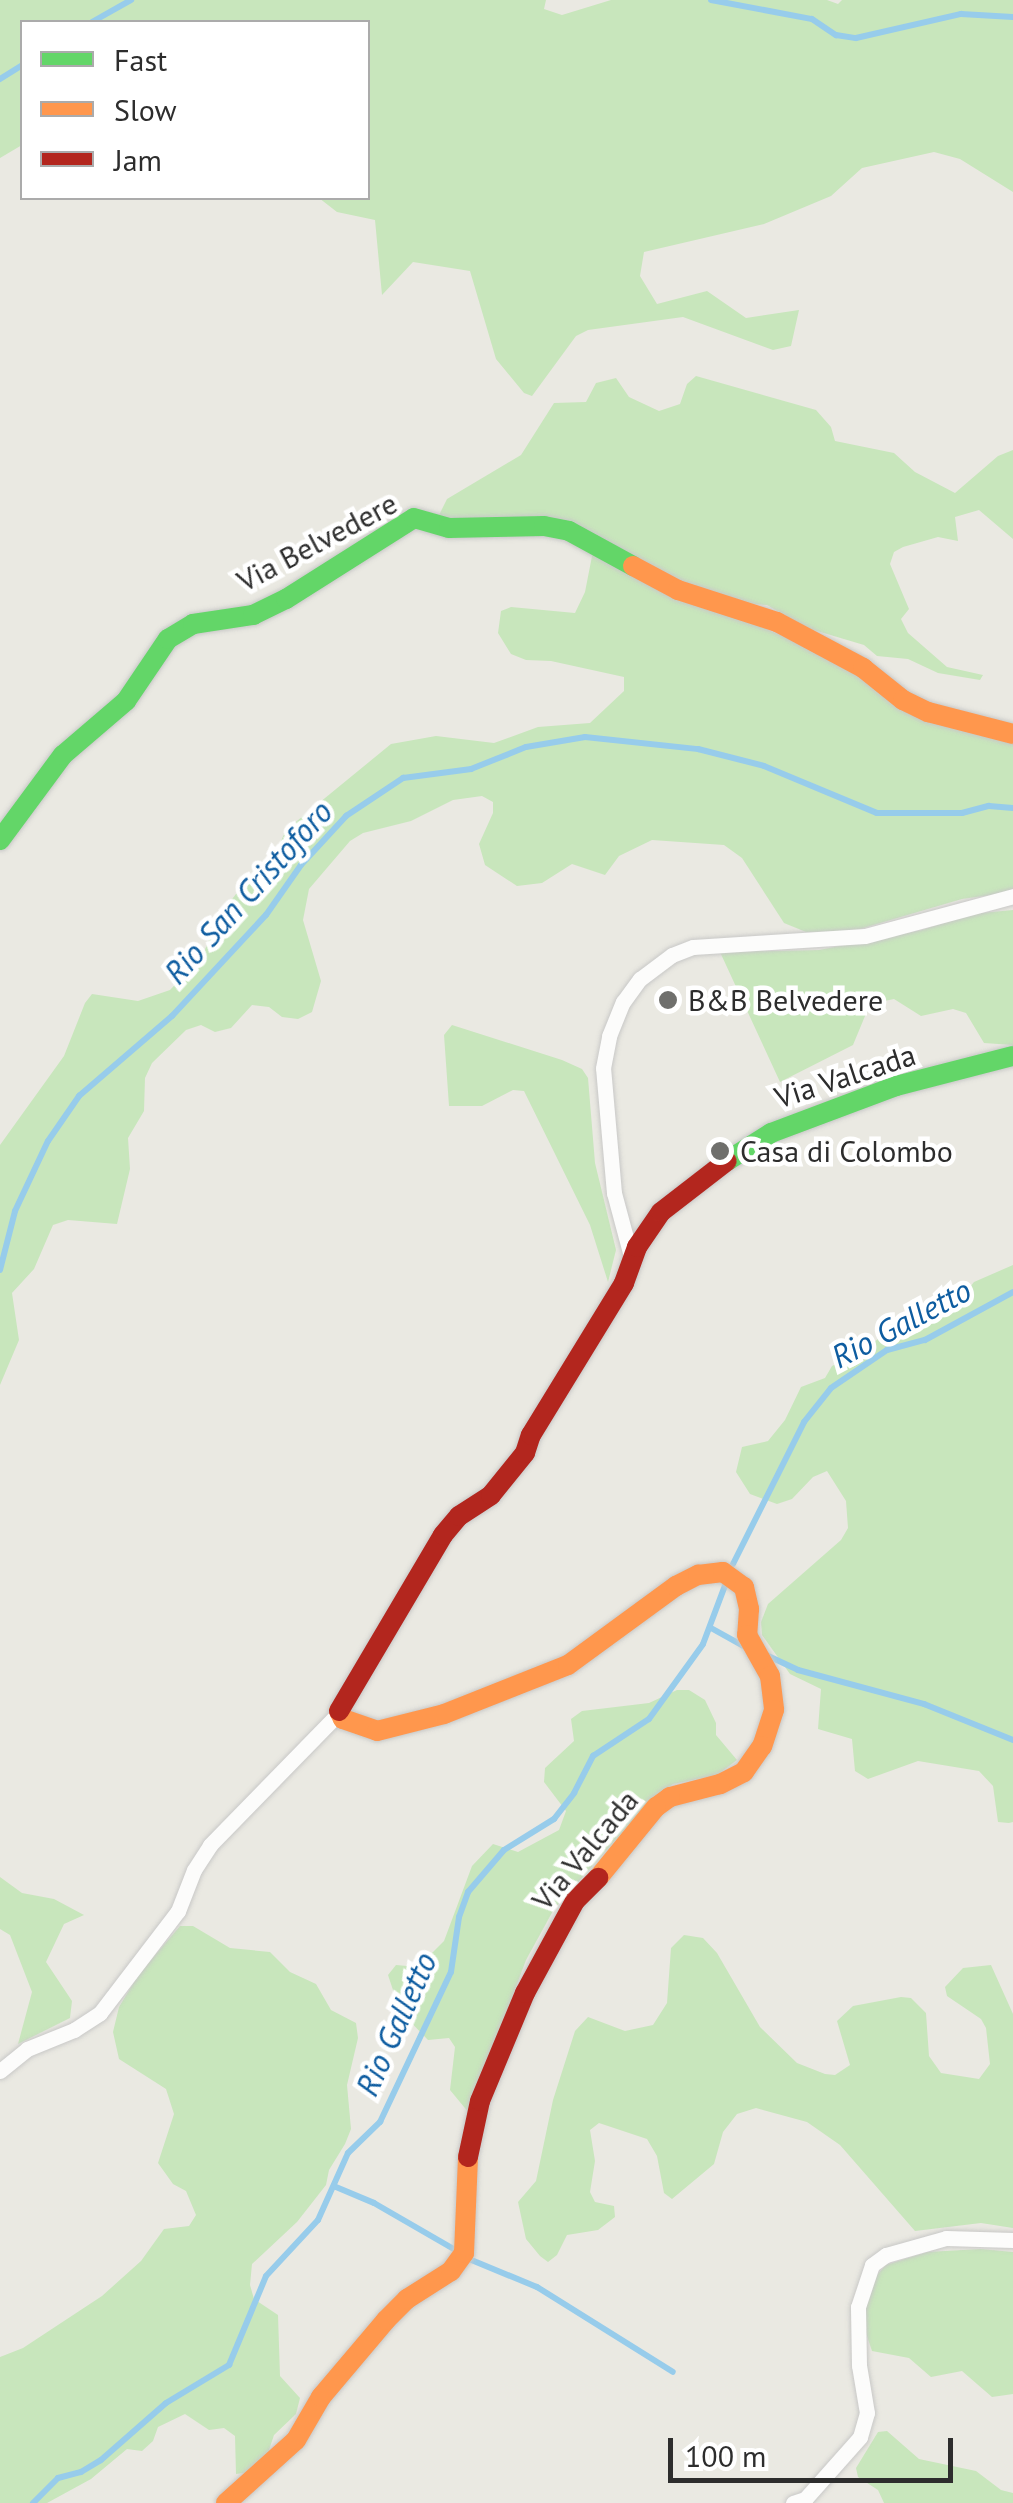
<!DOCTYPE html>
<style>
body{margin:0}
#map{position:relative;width:1013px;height:2503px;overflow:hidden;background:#eae9e2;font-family:"PT Sans",sans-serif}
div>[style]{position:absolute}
.green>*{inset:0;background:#c8e6bc}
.stream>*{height:6px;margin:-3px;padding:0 3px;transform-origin:3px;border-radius:3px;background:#97cceb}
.roads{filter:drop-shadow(0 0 2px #c8c8c7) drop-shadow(0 0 2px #c8c8c7)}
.street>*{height:15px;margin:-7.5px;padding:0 7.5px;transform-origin:7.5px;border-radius:7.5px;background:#fcfcfb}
.fast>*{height:20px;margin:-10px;padding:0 10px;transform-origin:10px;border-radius:10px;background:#63d668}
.slow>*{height:20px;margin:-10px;padding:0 10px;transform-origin:10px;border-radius:10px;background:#ff974d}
.jam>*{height:20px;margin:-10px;padding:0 10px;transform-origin:10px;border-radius:10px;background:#b3261e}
.dots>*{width:28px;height:28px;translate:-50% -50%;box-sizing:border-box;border:5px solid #fff;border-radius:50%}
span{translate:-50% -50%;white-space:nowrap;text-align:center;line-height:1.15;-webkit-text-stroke:9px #fff;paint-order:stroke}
.street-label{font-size:30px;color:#2d2d2d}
.poi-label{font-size:30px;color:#2d2d2d}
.left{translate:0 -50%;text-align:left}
.water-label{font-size:32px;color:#0d5ca0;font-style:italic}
.legend{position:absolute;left:20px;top:20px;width:350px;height:180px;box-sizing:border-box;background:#fff;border:2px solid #ababab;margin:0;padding:12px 18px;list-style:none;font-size:30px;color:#2d2d2d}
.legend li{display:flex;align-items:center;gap:20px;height:50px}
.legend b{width:50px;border:2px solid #ababab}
.scale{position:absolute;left:668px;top:2438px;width:285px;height:45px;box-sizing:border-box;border:5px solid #2d2d2d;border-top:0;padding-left:12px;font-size:30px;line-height:35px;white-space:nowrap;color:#2d2d2d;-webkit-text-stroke:8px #fff;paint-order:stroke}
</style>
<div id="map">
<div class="green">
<div style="clip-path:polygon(0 0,546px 0,544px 9px,562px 15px,611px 0,827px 0,838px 4px,842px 0,1013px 0,1013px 192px,960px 159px,934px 152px,862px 168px,831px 196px,764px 224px,644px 252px,640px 276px,657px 304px,707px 291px,746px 318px,799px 310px,791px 346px,773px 350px,683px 317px,588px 330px,576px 336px,532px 396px,524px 393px,496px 359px,470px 271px,413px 262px,382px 295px,375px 220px,337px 212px,319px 198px,368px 198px,368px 22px,22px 22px,22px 145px,0 158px)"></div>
<div style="clip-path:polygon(696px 376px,816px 410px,831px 427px,835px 441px,894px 453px,915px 472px,955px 493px,998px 456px,1013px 450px,1013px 539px,979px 510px,955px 517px,958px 541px,938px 537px,903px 547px,894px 552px,890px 564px,909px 609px,901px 619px,908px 633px,947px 667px,983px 675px,980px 680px,938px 673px,908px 659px,877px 656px,864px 645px,807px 628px,767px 605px,739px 603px,676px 581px,605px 541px,438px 517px,447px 499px,521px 455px,554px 403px,586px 402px,596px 383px,616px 378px,629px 397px,659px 411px,680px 404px,687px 384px)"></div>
<div style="clip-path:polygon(593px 551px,1013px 740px,1013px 892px,962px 899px,853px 931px,806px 932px,784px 923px,742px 858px,724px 845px,652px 840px,619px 856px,605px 875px,572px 864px,542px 883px,517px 886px,485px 865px,479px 844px,493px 813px,493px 802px,482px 796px,453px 800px,411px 821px,363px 833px,350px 841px,309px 889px,303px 920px,321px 981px,312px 1012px,298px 1019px,282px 1017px,269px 1007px,252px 1005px,231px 1028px,215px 1032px,201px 1025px,186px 1030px,152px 1063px,145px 1078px,144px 1111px,128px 1138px,130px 1169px,117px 1224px,68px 1220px,53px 1225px,34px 1269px,12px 1293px,19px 1340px,0 1385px,0 1145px,64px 1056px,85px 1003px,92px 994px,138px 1001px,170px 990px,202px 956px,222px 912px,236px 894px,270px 865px,286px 830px,391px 744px,436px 736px,494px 743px,538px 727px,590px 723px,624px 691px,624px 677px,551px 661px,526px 660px,511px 654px,498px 633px,501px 611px,511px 607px,575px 613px,585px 592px)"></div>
<div style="clip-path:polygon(1013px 910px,1013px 1045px,984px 1043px,966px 1013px,953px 1009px,921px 1016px,894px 999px,870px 1004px,853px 1045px,780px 1082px,720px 952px,819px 950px,922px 930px,971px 914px)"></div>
<div style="clip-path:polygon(452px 1025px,562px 1060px,582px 1069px,588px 1078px,595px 1163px,616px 1250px,608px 1282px,590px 1225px,524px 1091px,513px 1090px,482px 1106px,449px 1106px,444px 1035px)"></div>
<div style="clip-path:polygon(1013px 1265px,1013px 1822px,1009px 1823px,998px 1822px,993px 1786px,979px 1771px,918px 1761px,868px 1779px,855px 1771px,852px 1739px,818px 1729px,821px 1689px,790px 1674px,762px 1635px,761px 1622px,768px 1604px,841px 1540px,848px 1528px,846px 1501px,827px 1471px,813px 1477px,792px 1499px,777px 1504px,750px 1494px,736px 1472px,742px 1447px,768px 1441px,785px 1420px,801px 1387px,825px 1378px,832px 1366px,867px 1348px,896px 1324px,957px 1303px,974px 1282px)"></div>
<div style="clip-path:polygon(677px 1690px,689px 1690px,705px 1700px,716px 1723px,716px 1735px,737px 1760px,717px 1775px,673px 1784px,654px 1797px,554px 1909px,526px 1960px,469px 2113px,450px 2090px,455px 2047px,449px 2038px,428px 2040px,400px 2011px,388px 1975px,396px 1965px,418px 1967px,444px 1941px,472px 1866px,493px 1844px,518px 1852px,559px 1830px,566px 1811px,544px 1782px,545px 1768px,574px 1741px,571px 1719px,582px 1711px,649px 1703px)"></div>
<div style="clip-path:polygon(0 1877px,22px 1893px,54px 1899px,84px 1915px,64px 1924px,46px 1962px,72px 2001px,70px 2018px,18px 2044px,32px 1992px,10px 1935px,0 1929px)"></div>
<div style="clip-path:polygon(180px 1926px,193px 1926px,230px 1948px,270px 1952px,290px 1972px,316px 1984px,331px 2010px,356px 2023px,358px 2038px,347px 2085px,351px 2129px,345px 2144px,329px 2170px,326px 2185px,297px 2222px,252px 2264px,250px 2285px,254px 2299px,278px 2315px,280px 2376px,300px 2398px,296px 2414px,274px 2435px,264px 2465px,251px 2472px,236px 2474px,235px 2436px,224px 2428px,209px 2430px,185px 2414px,158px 2427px,153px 2441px,142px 2451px,127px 2449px,91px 2479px,47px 2503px,0 2503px,0 2357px,23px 2348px,102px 2296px,141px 2261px,164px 2229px,189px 2226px,196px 2215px,186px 2191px,173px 2184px,158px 2163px,174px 2114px,166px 2089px,119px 2059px,113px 2032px,119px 2007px,139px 1974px)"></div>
<div style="clip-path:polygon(684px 1935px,703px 1938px,717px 1953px,760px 2027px,797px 2063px,825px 2074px,835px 2075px,850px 2065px,837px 2021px,853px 2006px,901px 1997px,911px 1998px,926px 2013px,929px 2056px,941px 2073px,979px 2079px,990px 2064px,986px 2028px,981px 2019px,947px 1996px,945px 1987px,963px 1968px,991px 1965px,1013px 2014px,1013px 2228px,981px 2223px,915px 2231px,840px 2145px,807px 2122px,756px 2108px,737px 2114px,723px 2132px,714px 2164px,672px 2199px,664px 2193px,657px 2156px,647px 2139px,599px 2123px,590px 2130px,595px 2161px,590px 2192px,595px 2202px,614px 2206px,615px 2217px,598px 2230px,567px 2235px,557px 2255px,548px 2262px,540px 2256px,526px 2239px,518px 2202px,536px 2181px,553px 2100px,575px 2031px,588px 2017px,625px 2031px,653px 2025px,667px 2003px,671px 1948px)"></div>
<div style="clip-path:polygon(981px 2249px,1013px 2252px,1013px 2394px,992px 2397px,962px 2371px,931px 2377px,909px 2358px,872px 2351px,861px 2318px,867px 2286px,886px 2265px,927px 2252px)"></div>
<div style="clip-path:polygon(887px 2431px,919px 2459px,976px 2471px,1001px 2490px,1013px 2493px,1013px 2503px,884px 2503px,878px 2490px,858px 2477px,856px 2468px,878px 2432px)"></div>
</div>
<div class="stream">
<div style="left:711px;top:0;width:103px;rotate:10.7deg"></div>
<div style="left:812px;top:19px;width:29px;rotate:34deg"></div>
<div style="left:836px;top:35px;width:20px;rotate:9deg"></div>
<div style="left:856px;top:38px;width:108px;rotate:-12.9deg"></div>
<div style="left:961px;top:14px;width:52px;rotate:3.3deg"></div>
<div style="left:92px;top:22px;width:45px;rotate:-29.4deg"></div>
<div style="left:0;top:79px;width:26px;rotate:-32deg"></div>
<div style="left:0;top:1270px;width:61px;rotate:-75.7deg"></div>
<div style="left:15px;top:1211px;width:77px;rotate:-64.8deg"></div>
<div style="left:48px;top:1141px;width:55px;rotate:-55.4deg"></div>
<div style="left:79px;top:1096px;width:123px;rotate:-40.7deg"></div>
<div style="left:172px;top:1016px;width:138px;rotate:-47.1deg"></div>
<div style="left:266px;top:915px;width:61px;rotate:-55deg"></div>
<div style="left:301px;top:865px;width:67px;rotate:-47.4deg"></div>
<div style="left:346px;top:816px;width:69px;rotate:-33.7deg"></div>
<div style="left:403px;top:778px;width:69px;rotate:-7.5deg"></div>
<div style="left:471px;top:769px;width:59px;rotate:-21.8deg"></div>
<div style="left:526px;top:747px;width:60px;rotate:-9.6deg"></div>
<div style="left:585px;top:737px;width:114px;rotate:6.1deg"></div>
<div style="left:698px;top:749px;width:68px;rotate:14.4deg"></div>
<div style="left:764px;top:766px;width:122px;rotate:22.6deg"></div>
<div style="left:877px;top:813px;width:85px"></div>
<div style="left:962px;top:813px;width:28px;rotate:-15deg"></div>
<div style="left:989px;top:806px;width:24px;rotate:5deg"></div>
<div style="left:733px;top:1564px;width:159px;rotate:-63.4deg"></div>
<div style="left:804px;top:1422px;width:43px;rotate:-51.5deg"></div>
<div style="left:831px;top:1388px;width:68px;rotate:-34.2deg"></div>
<div style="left:887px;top:1350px;width:39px;rotate:-15deg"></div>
<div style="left:925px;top:1340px;width:100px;rotate:-28.6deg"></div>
<div style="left:711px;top:1628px;width:41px;rotate:29.1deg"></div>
<div style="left:766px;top:1655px;width:35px;rotate:25deg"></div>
<div style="left:798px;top:1670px;width:131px;rotate:15.1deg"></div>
<div style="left:924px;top:1704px;width:96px;rotate:22deg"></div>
<div style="left:336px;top:2187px;width:41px;rotate:22.8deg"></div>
<div style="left:374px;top:2203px;width:96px;rotate:30deg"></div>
<div style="left:469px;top:2259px;width:74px;rotate:22.4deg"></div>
<div style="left:537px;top:2287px;width:160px;rotate:32deg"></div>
<div style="left:33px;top:2503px;width:35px;rotate:-45deg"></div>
<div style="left:58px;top:2478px;width:24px;rotate:-15deg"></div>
<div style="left:81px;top:2472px;width:23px;rotate:-31deg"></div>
<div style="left:101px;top:2460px;width:86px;rotate:-41.2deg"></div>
<div style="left:166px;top:2403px;width:74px;rotate:-31.1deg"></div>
<div style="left:229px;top:2365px;width:96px;rotate:-67.4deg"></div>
<div style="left:266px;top:2276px;width:76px;rotate:-47.1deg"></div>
<div style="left:318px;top:2220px;width:73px;rotate:-65.9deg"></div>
<div style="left:348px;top:2153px;width:45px;rotate:-44.1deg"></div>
<div style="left:380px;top:2122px;width:166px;rotate:-64.7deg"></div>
<div style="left:451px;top:1972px;width:56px;rotate:-81.7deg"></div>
<div style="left:459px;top:1917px;width:27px;rotate:-70deg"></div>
<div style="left:468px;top:1892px;width:55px;rotate:-49.4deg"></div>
<div style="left:504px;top:1850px;width:59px;rotate:-31.8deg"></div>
<div style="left:554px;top:1819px;width:33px;rotate:-52deg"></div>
<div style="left:574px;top:1793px;width:42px;rotate:-62.8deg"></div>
<div style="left:593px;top:1756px;width:67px;rotate:-33.5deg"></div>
<div style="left:649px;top:1719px;width:92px;rotate:-54.2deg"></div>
<div style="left:703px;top:1644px;width:68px;rotate:-69.4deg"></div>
</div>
<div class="roads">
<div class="street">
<div style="left:632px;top:1260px;width:69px;rotate:-105deg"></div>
<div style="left:614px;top:1193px;width:125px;rotate:-95deg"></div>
<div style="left:603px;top:1068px;width:33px;rotate:-79deg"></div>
<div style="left:609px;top:1036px;width:37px;rotate:-68deg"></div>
<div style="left:623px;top:1002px;width:29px;rotate:-54deg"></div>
<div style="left:640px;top:979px;width:40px;rotate:-37deg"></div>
<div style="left:672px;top:955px;width:22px;rotate:-21deg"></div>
<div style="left:693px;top:947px;width:172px;rotate:-3.7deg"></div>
<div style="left:865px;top:936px;width:153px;rotate:-15.1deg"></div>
<div style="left:0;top:2071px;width:35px;rotate:-39deg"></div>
<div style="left:27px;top:2049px;width:51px;rotate:-22deg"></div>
<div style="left:74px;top:2030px;width:31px;rotate:-33deg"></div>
<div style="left:100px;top:2013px;width:128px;rotate:-52.6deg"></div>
<div style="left:178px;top:1911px;width:44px;rotate:-68.7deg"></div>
<div style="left:194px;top:1870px;width:30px;rotate:-57deg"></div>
<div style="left:210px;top:1845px;width:183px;rotate:-45.7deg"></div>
<div style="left:793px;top:2503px;width:13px;rotate:-18deg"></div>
<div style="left:805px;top:2499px;width:83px;rotate:-48.4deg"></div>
<div style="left:860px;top:2437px;width:25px;rotate:-74deg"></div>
<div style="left:867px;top:2413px;width:49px;rotate:-99.5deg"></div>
<div style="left:859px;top:2365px;width:58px;rotate:-91deg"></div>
<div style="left:858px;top:2307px;width:44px;rotate:-71.6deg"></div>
<div style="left:872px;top:2265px;width:17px;rotate:-36deg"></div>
<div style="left:886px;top:2255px;width:62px;rotate:-15.8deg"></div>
<div style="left:946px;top:2238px;width:67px;rotate:1.7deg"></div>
</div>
<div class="fast">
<div style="left:0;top:840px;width:106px;rotate:-53.5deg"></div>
<div style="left:63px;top:755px;width:83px;rotate:-40.6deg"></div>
<div style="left:126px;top:701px;width:75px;rotate:-55.9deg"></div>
<div style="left:168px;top:639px;width:29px;rotate:-31deg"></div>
<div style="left:193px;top:624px;width:61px;rotate:-8.5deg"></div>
<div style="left:253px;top:615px;width:37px;rotate:-26deg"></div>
<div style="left:286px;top:599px;width:151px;rotate:-32.3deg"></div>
<div style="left:414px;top:518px;width:36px;rotate:16deg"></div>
<div style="left:449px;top:528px;width:95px;rotate:-1.2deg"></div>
<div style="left:544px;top:526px;width:25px;rotate:11deg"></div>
<div style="left:569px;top:531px;width:73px;rotate:28.7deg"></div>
<div style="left:727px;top:1161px;width:52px;rotate:-32.5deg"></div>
<div style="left:771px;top:1133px;width:134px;rotate:-20.6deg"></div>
<div style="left:896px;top:1086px;width:121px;rotate:-14.4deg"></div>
</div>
<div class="slow">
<div style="left:633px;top:566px;width:51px;rotate:28.1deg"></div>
<div style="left:678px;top:590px;width:104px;rotate:17.9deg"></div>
<div style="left:777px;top:622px;width:98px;rotate:28.1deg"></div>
<div style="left:863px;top:668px;width:51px;rotate:38.7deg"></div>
<div style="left:903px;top:700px;width:28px;rotate:26deg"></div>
<div style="left:928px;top:712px;width:88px;rotate:14.5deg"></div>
<div style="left:339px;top:1711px;width:9px;rotate:63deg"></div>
<div style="left:343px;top:1719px;width:36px;rotate:19deg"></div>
<div style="left:377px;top:1731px;width:69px;rotate:-14.2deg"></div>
<div style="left:444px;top:1714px;width:133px;rotate:-21.6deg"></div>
<div style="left:568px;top:1665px;width:134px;rotate:-36.2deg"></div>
<div style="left:676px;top:1586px;width:25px;rotate:-27deg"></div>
<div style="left:698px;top:1575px;width:25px;rotate:-7deg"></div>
<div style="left:723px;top:1572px;width:26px;rotate:36deg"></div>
<div style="left:744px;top:1587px;width:23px;rotate:77deg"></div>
<div style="left:749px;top:1609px;width:26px;rotate:94deg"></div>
<div style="left:747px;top:1635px;width:47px;rotate:60.7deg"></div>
<div style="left:770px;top:1676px;width:34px;rotate:83deg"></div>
<div style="left:774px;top:1710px;width:38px;rotate:108deg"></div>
<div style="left:762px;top:1746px;width:32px;rotate:125deg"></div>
<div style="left:744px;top:1772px;width:27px;rotate:153deg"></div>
<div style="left:720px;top:1784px;width:52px;rotate:165.4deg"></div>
<div style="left:670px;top:1797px;width:17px;rotate:144deg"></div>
<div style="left:656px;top:1807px;width:92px;rotate:129.2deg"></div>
<div style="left:226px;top:2503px;width:94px;rotate:-42deg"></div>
<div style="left:296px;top:2440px;width:50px;rotate:-59.8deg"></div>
<div style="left:321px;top:2397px;width:101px;rotate:-49.8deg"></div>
<div style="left:386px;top:2320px;width:30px;rotate:-45deg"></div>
<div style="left:407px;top:2299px;width:52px;rotate:-32.5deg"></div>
<div style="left:451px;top:2271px;width:22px;rotate:-54deg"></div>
<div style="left:464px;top:2253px;width:96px;rotate:-87.6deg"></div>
</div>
<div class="jam">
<div style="left:339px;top:1711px;width:204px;rotate:-59.4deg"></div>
<div style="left:443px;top:1535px;width:25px;rotate:-50deg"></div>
<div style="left:459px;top:1516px;width:38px;rotate:-33deg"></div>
<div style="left:491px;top:1495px;width:54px;rotate:-51deg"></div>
<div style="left:525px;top:1453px;width:19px;rotate:-72deg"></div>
<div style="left:531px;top:1435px;width:178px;rotate:-58.5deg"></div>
<div style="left:624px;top:1283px;width:38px;rotate:-70deg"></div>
<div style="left:637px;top:1247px;width:42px;rotate:-55.6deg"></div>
<div style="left:661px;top:1212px;width:83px;rotate:-37.7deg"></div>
<div style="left:468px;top:2157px;width:57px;rotate:-77.9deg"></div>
<div style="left:480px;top:2101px;width:117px;rotate:-67.4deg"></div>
<div style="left:525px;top:1993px;width:105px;rotate:-61.5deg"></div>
<div style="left:575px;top:1901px;width:33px;rotate:-45deg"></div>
</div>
</div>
<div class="dots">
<div style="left:668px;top:1000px;background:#6f6f6c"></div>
<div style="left:720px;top:1151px;background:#6f6f6c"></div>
</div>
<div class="street-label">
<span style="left:317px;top:542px;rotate:-28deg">Via Belvedere</span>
<span style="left:845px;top:1076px;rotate:-18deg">Via Valcada</span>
<span style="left:585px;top:1850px;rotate:-50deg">Via Valcada</span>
</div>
<div class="poi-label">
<span class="left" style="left:688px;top:1000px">B&amp;B Belvedere</span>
<span class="left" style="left:740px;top:1151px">Casa di Colombo</span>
</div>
<div class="water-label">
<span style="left:248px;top:892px;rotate:-48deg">Rio San Cristoforo</span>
<span style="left:901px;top:1323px;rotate:-28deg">Rio Galletto</span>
<span style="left:396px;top:2024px;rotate:-66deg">Rio Galletto</span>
</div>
<ul class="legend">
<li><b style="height:12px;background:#63d668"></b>Fast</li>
<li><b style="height:12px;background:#ff974d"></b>Slow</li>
<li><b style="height:12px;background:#b3261e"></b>Jam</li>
</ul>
<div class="scale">100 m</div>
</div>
